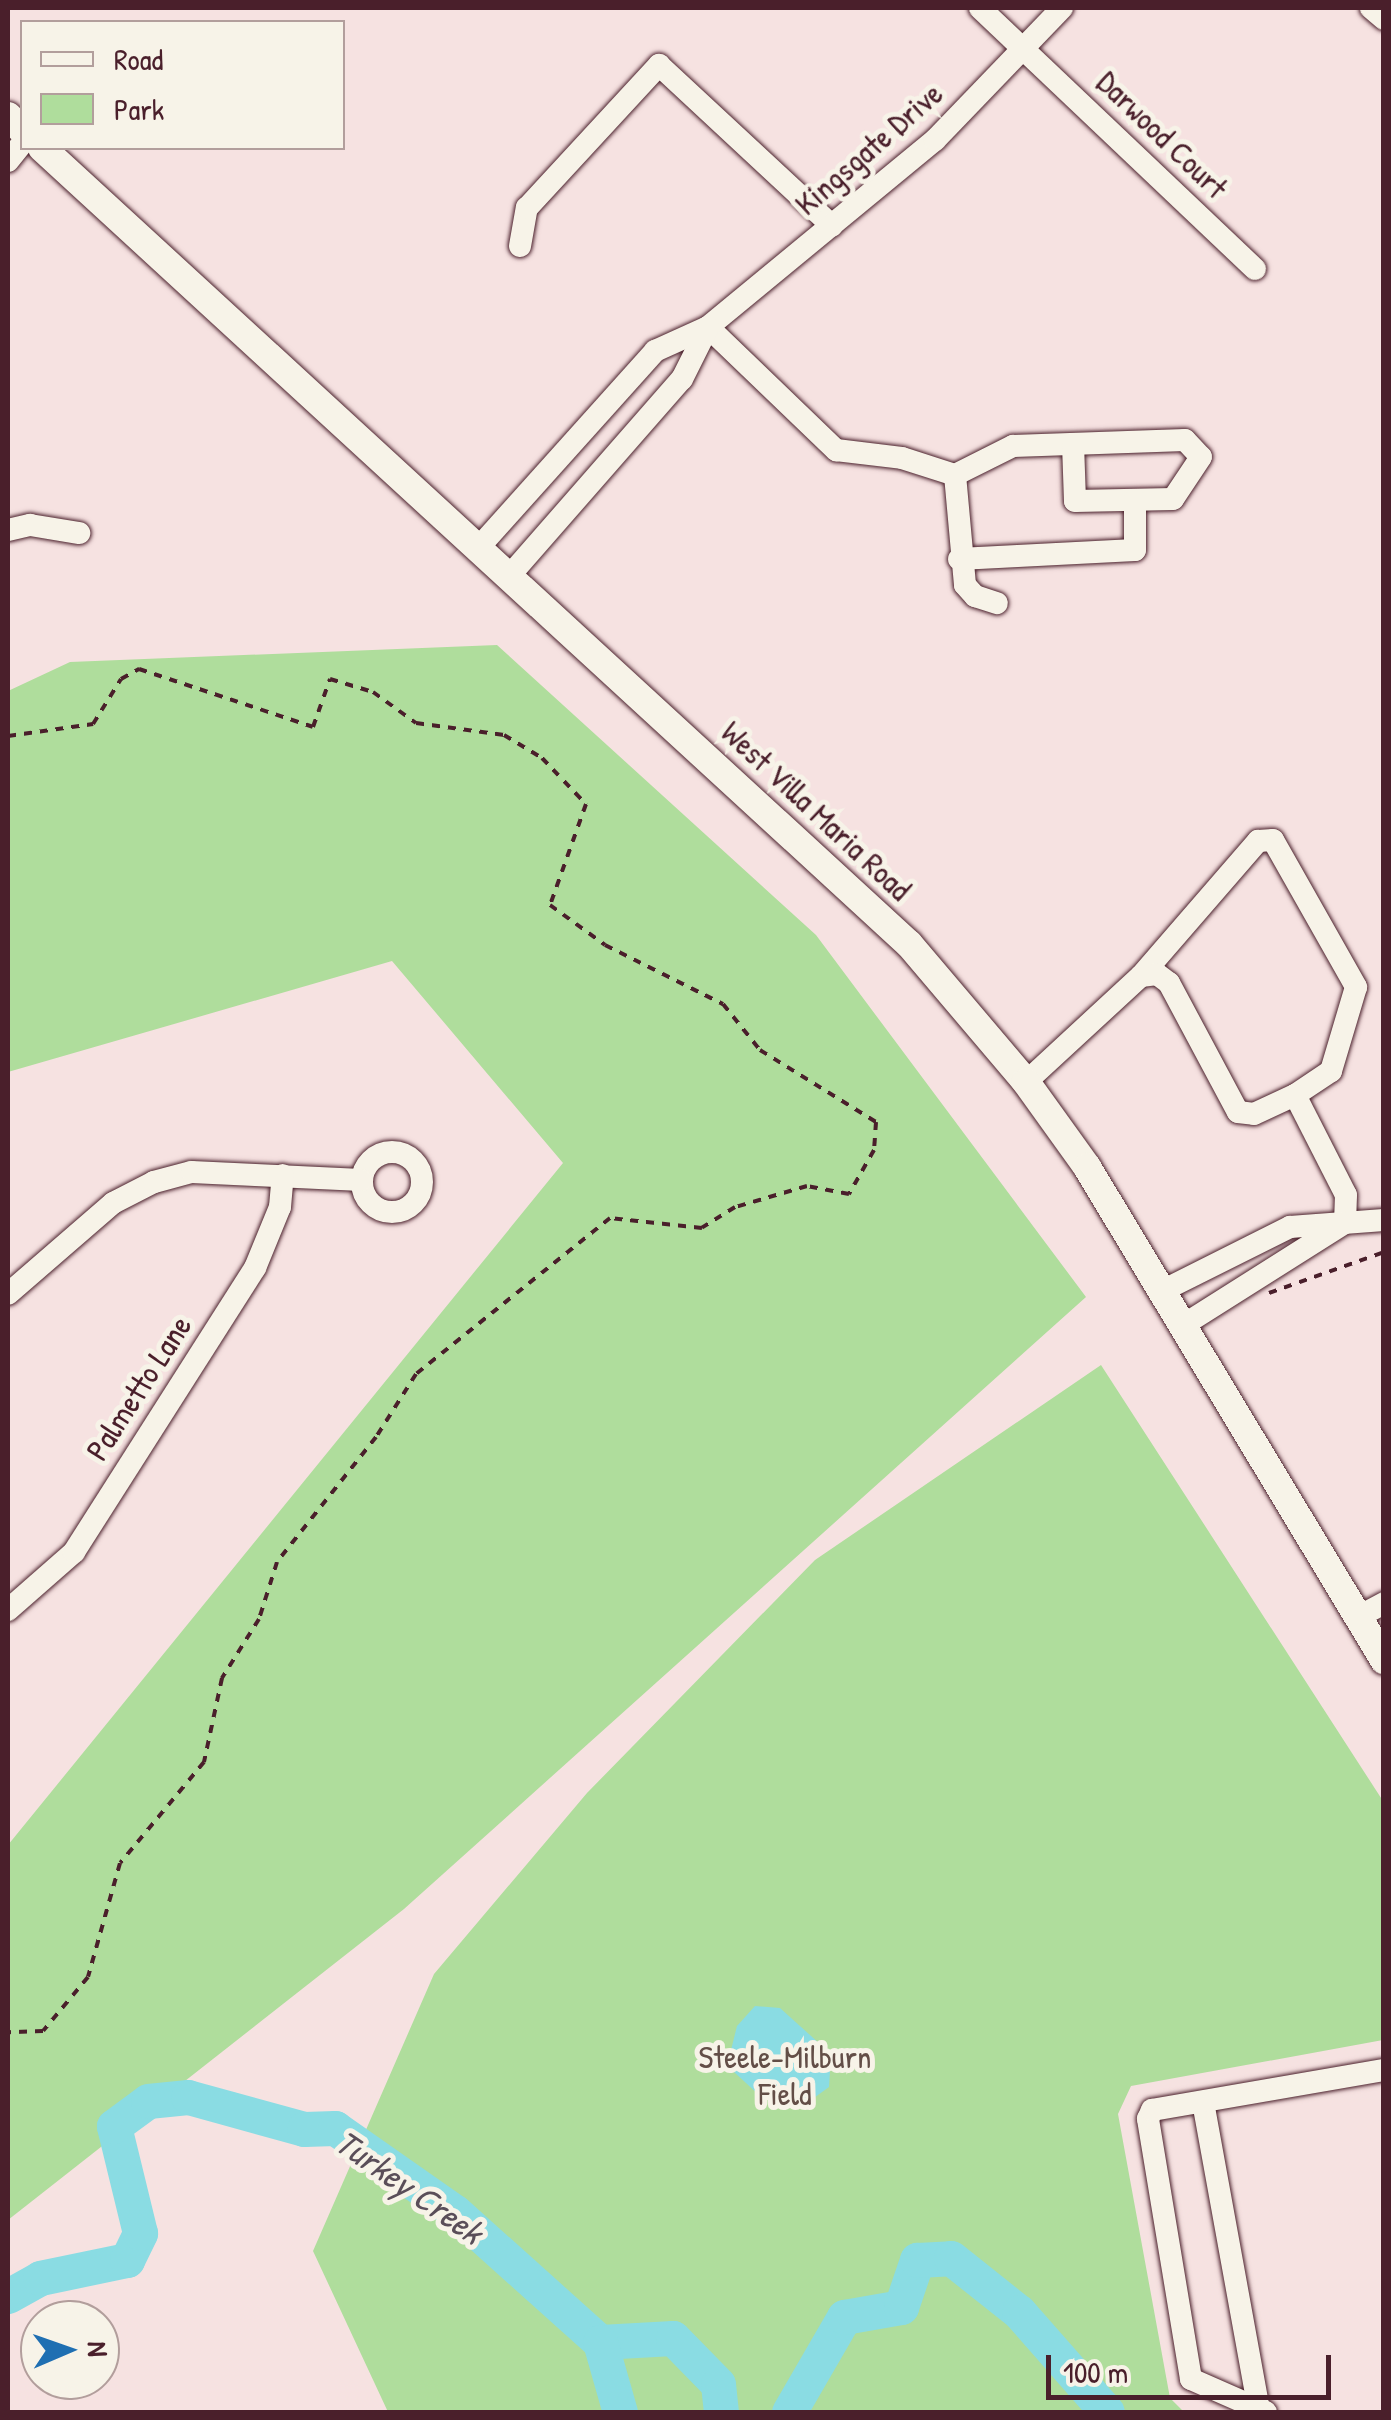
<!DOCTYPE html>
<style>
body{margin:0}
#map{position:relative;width:1391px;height:2420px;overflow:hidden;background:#f6e2e1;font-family:"Patrick Hand",sans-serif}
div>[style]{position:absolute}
.green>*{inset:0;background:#afdd9c}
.water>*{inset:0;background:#8adce3}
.river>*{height:35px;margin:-17.5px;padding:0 17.5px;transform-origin:17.5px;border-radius:17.5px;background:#8adce3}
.path>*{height:4px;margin-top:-2px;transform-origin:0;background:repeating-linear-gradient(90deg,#4a1f2b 0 8px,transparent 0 16px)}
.roads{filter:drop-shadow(0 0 2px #4a1f2b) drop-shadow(0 0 2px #4a1f2b)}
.minor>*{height:22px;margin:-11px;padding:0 11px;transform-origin:11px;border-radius:11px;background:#f7f3e8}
.minor>.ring{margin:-11px;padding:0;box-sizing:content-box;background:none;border:22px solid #f7f3e8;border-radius:50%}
.major>*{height:28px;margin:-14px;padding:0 14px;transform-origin:14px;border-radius:14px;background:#f7f3e8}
span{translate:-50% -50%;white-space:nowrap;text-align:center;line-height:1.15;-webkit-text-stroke:10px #f7f3e8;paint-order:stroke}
.street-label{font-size:32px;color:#4a1f2b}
.park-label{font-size:32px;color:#634e47}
.water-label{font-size:35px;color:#5a4e59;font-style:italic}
.frame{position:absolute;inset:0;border:10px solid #4a1f2b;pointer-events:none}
.legend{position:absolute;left:20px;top:20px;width:325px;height:130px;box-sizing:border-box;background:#f7f3e8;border:2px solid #b29e9c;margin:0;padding:12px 18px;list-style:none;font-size:30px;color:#4a1f2b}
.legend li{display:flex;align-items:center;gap:20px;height:50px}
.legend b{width:50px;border:2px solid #b29e9c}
.north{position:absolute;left:20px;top:2300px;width:100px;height:100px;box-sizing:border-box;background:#f7f3e8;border:2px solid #b29e9c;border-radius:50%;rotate:88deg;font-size:28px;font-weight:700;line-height:40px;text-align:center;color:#4a1f2b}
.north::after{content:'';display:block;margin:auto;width:35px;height:45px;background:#1f6fb2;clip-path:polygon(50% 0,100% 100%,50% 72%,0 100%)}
.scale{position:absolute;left:1046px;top:2355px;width:285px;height:45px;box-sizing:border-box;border:5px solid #4a1f2b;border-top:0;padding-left:12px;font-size:30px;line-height:35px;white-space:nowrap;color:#4a1f2b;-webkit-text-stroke:8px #f7f3e8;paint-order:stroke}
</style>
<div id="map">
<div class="green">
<div style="clip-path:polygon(497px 645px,816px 935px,1086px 1297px,404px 1909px,8px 2220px,8px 1845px,563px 1163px,392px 961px,8px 1072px,8px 691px,70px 662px)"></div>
<div style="clip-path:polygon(1101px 1365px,1383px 1801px,1383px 2040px,1131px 2086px,1118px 2114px,1170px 2398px,1184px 2412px,388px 2412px,313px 2251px,434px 1974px,587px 1793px,815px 1560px)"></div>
</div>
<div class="water">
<div style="clip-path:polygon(755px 2006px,780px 2008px,831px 2054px,829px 2087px,807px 2103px,759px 2095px,734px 2072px,730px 2054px,737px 2026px)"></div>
</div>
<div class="river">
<div style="left:8px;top:2296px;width:37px;rotate:-29deg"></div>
<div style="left:40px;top:2278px;width:89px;rotate:-11.7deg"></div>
<div style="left:127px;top:2260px;width:30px;rotate:-64deg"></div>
<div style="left:140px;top:2233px;width:110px;rotate:-103.7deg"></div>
<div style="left:114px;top:2126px;width:42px;rotate:-36.3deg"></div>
<div style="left:148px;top:2101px;width:40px;rotate:-5.7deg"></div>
<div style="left:188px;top:2097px;width:120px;rotate:15.4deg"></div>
<div style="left:304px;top:2129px;width:31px;rotate:-2deg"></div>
<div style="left:335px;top:2128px;width:146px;rotate:35deg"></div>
<div style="left:455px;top:2212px;width:195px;rotate:41.9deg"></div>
<div style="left:600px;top:2342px;width:73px;rotate:-3.1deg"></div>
<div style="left:673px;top:2338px;width:64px;rotate:45.6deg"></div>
<div style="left:718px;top:2384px;width:28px;rotate:84deg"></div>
<div style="left:600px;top:2342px;width:73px;rotate:74.1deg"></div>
<div style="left:789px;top:2412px;width:110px;rotate:-59.9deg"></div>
<div style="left:844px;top:2317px;width:58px;rotate:-10deg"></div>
<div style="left:901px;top:2307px;width:50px;rotate:-71.2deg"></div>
<div style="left:917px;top:2260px;width:34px;rotate:-3deg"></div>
<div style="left:951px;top:2258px;width:87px;rotate:38.5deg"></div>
<div style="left:1019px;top:2312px;width:133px;rotate:48.7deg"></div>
</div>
<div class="path">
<div style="left:8px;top:736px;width:86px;rotate:-8deg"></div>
<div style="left:93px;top:724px;width:53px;rotate:-58.1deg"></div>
<div style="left:121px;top:679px;width:21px;rotate:-29deg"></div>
<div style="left:139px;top:669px;width:183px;rotate:18.4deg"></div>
<div style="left:313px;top:727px;width:51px;rotate:-70.5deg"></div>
<div style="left:330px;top:679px;width:45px;rotate:16.8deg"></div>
<div style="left:373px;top:692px;width:53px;rotate:35.8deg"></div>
<div style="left:416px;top:723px;width:89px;rotate:7.8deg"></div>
<div style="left:504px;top:735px;width:44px;rotate:31.2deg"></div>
<div style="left:542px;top:758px;width:64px;rotate:46.3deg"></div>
<div style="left:586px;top:804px;width:107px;rotate:109.6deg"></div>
<div style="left:550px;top:905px;width:68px;rotate:36deg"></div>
<div style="left:605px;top:945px;width:132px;rotate:26.6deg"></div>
<div style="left:723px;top:1004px;width:59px;rotate:51.2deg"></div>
<div style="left:760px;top:1050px;width:137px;rotate:31.8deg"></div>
<div style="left:876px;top:1122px;width:28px;rotate:94deg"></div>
<div style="left:874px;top:1150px;width:51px;rotate:119.6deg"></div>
<div style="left:849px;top:1194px;width:43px;rotate:-169.2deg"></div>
<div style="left:807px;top:1186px;width:75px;rotate:163.7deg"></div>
<div style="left:735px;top:1207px;width:39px;rotate:148deg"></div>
<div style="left:702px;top:1228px;width:93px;rotate:-173.8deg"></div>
<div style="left:610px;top:1218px;width:249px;rotate:141.2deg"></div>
<div style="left:416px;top:1374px;width:75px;rotate:122.4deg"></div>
<div style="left:376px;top:1437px;width:159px;rotate:128.4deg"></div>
<div style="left:277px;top:1562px;width:60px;rotate:107.5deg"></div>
<div style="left:259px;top:1619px;width:70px;rotate:122.1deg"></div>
<div style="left:222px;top:1678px;width:86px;rotate:102.1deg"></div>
<div style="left:204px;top:1762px;width:131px;rotate:129.7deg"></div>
<div style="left:120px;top:1863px;width:118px;rotate:105.7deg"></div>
<div style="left:88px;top:1977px;width:70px;rotate:129.8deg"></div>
<div style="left:43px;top:2031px;width:35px;rotate:178deg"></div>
<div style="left:1269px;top:1293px;width:122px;rotate:-19.6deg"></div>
</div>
<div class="roads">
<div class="minor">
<div style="left:980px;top:8px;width:379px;rotate:43.5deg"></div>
<div style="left:1371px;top:8px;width:17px;rotate:40deg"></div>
<div style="left:8px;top:161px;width:22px;rotate:-51deg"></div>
<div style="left:520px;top:246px;width:39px;rotate:-80deg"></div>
<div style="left:527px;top:208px;width:195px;rotate:-47.3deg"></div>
<div style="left:659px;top:65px;width:236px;rotate:42.9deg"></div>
<div style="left:708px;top:327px;width:178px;rotate:43.9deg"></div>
<div style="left:836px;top:450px;width:66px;rotate:6.9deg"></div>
<div style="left:902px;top:458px;width:56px;rotate:17.8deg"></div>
<div style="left:955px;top:475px;width:65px;rotate:-26.6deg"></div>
<div style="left:1013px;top:446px;width:172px;rotate:-2deg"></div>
<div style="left:1185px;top:440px;width:23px;rotate:47deg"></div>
<div style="left:1201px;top:457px;width:50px;rotate:123.7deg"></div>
<div style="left:1173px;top:499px;width:98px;rotate:178.8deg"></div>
<div style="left:1075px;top:501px;width:57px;rotate:-92deg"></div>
<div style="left:955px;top:475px;width:110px;rotate:84.8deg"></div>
<div style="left:965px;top:585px;width:15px;rotate:48deg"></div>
<div style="left:975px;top:596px;width:23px;rotate:18deg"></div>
<div style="left:8px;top:530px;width:23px;rotate:-13deg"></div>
<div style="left:30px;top:525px;width:50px;rotate:9.3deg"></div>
<div style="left:481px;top:545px;width:261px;rotate:-48.1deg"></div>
<div style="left:655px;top:351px;width:58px;rotate:-24.4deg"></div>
<div style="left:708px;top:327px;width:294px;rotate:-39.5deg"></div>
<div style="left:935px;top:140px;width:183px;rotate:-46.1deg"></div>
<div style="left:959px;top:559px;width:176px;rotate:-2.9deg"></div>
<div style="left:1135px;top:550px;width:50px;rotate:-90deg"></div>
<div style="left:511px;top:574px;width:259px;rotate:-48.8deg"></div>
<div style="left:682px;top:379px;width:58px;rotate:-63.4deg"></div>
<div style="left:1141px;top:976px;width:179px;rotate:-49.1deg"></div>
<div style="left:1258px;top:841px;width:15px;rotate:-4deg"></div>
<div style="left:1273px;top:840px;width:169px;rotate:60.5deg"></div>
<div style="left:1356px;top:987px;width:88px;rotate:106.6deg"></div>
<div style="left:1331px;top:1071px;width:43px;rotate:146.3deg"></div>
<div style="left:1026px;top:1082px;width:156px;rotate:-42.7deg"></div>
<div style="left:1141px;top:976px;width:16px;rotate:-7deg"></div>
<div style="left:1157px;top:974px;width:15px;rotate:37deg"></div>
<div style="left:1169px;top:983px;width:146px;rotate:61.9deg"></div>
<div style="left:1238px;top:1112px;width:16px;rotate:7deg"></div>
<div style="left:1254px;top:1114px;width:45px;rotate:-24.9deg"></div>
<div style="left:1295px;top:1095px;width:112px;rotate:63deg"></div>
<div style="left:1346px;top:1195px;width:28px;rotate:92deg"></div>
<div class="ring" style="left:362px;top:1152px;width:38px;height:38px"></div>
<div style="left:1164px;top:1290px;width:141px;rotate:-26.6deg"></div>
<div style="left:1290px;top:1227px;width:94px;rotate:-4.3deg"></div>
<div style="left:8px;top:1294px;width:139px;rotate:-40.9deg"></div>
<div style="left:113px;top:1203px;width:46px;rotate:-27.1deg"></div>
<div style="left:154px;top:1182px;width:39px;rotate:-15deg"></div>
<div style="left:192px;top:1172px;width:169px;rotate:2.7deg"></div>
<div style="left:1185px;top:1324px;width:189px;rotate:-32.3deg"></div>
<div style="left:8px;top:1610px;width:88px;rotate:-41.3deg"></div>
<div style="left:74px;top:1552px;width:337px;rotate:-57.5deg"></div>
<div style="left:255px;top:1268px;width:66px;rotate:-67.7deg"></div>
<div style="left:280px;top:1207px;width:32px;rotate:-85deg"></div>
<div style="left:1358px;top:1617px;width:30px;rotate:-28deg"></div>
<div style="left:1203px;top:2102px;width:313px;rotate:79.7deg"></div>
<div style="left:1266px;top:2412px;width:82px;rotate:-156.3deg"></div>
<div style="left:1191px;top:2379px;width:264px;rotate:-99.4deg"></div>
<div style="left:1148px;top:2119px;width:10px;rotate:-66deg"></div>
<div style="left:1152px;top:2110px;width:235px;rotate:-9.8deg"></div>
</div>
<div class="major">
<div style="left:8px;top:116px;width:20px;rotate:45deg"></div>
<div style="left:42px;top:148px;width:1177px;rotate:42.56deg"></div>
<div style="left:909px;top:944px;width:181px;rotate:49.7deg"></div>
<div style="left:1026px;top:1082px;width:105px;rotate:54.3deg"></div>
<div style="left:1087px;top:1167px;width:576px;rotate:58.93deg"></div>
</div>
</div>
<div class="street-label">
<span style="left:1162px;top:135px;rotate:44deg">Darwood Court</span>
<span style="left:869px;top:149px;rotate:-41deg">Kingsgate Drive</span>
<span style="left:816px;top:811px;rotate:43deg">West Villa Maria Road</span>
<span style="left:139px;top:1388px;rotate:-57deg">Palmetto Lane</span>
</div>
<div class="park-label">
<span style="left:785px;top:2076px">Steele-Milburn<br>Field</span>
</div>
<div class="water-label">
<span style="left:409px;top:2187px;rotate:35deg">Turkey Creek</span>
</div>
<div class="frame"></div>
<ul class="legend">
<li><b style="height:12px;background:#f7f3e8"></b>Road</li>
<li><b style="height:28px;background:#afdd9c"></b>Park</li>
</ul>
<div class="north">N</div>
<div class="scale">100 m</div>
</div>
